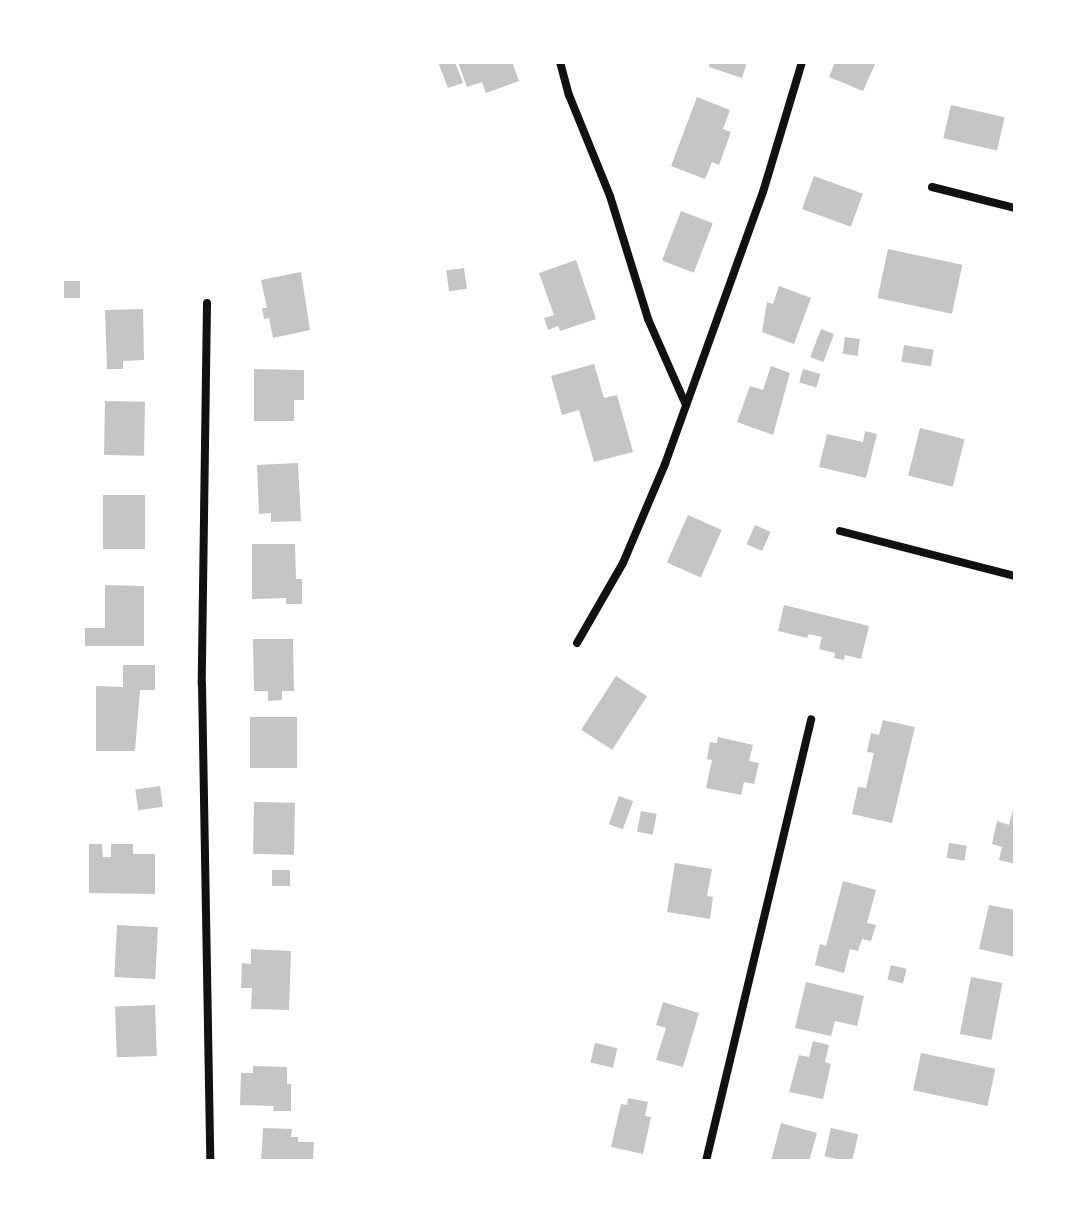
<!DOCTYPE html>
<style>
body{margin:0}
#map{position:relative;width:1077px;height:1223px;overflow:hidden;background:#fff;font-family:"Noto Serif",serif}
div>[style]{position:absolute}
.building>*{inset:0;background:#c4c4c4;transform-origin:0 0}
.minor>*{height:8px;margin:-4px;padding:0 4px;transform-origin:4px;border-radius:4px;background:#111}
span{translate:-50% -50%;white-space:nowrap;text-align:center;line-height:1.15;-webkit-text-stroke:7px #fff;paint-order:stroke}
.frame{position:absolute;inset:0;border:64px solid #fff;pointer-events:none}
</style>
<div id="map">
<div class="building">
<div style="clip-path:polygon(438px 62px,455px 62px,463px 83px,448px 88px)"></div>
<div style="clip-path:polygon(458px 62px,512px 62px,519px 81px,486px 93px,482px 82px,467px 87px)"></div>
<div style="clip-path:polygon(710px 62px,747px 62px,742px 78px,709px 67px)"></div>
<div style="clip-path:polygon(835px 62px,876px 62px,863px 91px,829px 77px)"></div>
<div style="clip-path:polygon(697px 97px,730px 110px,723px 129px,731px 132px,719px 165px,712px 162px,705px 179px,671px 166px)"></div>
<div style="left:951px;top:105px;width:55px;height:34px;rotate:13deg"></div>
<div style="left:814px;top:176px;width:52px;height:35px;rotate:20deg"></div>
<div style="left:681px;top:211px;width:34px;height:53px;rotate:21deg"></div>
<div style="left:888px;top:249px;width:76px;height:50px;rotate:12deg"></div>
<div style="clip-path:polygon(576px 260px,596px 319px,560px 331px,558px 326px,548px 330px,544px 318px,554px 315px,539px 273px)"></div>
<div style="left:464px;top:268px;width:21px;height:18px;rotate:82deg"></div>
<div style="clip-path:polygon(301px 272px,310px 330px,273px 338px,269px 318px,264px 319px,262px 308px,267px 308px,261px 280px)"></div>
<div style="left:63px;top:281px;width:17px;height:17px"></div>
<div style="clip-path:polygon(779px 286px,811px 298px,794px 344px,762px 332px,767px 302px,773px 304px)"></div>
<div style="clip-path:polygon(143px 309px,144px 360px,123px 361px,123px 369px,107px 369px,105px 310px)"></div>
<div style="left:821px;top:329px;width:14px;height:30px;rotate:21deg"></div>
<div style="left:845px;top:337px;width:15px;height:17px;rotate:8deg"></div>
<div style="left:904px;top:345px;width:30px;height:17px;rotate:9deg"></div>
<div style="clip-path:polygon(594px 364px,604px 398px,617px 395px,633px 452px,594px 462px,579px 410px,562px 415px,551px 376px)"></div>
<div style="clip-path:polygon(771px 366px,790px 373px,773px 435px,737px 422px,750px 386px,763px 390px)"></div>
<div style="clip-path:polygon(254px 369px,304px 370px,304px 400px,294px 400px,294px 421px,254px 421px)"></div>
<div style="left:803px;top:369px;width:18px;height:14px;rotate:16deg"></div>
<div style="left:105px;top:401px;width:40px;height:54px;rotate:1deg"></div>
<div style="left:920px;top:428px;width:46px;height:49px;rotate:14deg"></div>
<div style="clip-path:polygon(865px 431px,877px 434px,866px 478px,819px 467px,827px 434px,863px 442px)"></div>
<div style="clip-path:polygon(298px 463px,301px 521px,271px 522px,271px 513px,259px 514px,257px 465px)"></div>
<div style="left:103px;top:495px;width:42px;height:54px"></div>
<div style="left:688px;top:515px;width:37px;height:52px;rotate:24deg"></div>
<div style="left:755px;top:525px;width:17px;height:21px;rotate:24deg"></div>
<div style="clip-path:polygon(252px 544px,295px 544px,296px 579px,302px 579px,302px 604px,286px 604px,286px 598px,252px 599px)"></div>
<div style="clip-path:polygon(105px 585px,144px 586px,144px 646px,85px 646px,85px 628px,105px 628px)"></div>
<div style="clip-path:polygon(784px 605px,869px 626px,861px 659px,845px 655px,844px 660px,834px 658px,835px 653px,819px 649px,822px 637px,809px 634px,807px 638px,778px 631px)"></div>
<div style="clip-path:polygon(253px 639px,293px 639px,294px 691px,282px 691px,282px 700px,268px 701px,268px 691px,254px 691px)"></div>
<div style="clip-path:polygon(123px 665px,155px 665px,155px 690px,140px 690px,135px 751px,96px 751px,96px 686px,123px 687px)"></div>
<div style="left:616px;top:676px;width:37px;height:64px;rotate:33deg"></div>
<div style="left:250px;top:717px;width:47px;height:51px"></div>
<div style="clip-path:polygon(883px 720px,915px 727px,892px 823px,852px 814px,858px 787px,866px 788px,874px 753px,867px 752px,871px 733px,879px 735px)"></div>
<div style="clip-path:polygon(718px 737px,753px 745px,749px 761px,759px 763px,754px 784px,744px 782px,741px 795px,706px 788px,712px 760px,707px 759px,710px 742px,717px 743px)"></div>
<div style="left:160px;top:786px;width:21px;height:25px;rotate:82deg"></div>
<div style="left:619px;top:796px;width:15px;height:30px;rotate:20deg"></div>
<div style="left:254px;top:802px;width:41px;height:52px;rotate:1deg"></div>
<div style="clip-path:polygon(1014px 806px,1015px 807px,1015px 864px,999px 860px,1002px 847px,992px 844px,997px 821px,1009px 825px)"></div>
<div style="left:641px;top:811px;width:16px;height:21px;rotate:11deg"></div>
<div style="left:949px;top:843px;width:18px;height:15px;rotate:9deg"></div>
<div style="clip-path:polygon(89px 844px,102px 844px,103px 857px,111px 857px,111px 844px,133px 844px,133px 854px,155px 854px,155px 894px,89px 893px)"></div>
<div style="clip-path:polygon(675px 863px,712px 869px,707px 896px,713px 897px,710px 919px,667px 912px)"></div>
<div style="left:272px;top:870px;width:18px;height:16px"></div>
<div style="clip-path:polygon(843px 881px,876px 890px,867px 923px,876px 925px,871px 941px,862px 939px,858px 951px,850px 949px,844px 973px,815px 965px,820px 944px,826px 946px)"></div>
<div style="clip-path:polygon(989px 905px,1015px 910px,1015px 957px,979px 949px)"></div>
<div style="left:117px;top:925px;width:41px;height:52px;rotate:3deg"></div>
<div style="clip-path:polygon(251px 949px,291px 951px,289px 1010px,251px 1009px,252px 988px,241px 988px,242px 963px,251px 964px)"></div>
<div style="left:891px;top:965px;width:16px;height:15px;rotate:14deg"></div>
<div style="left:971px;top:977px;width:32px;height:58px;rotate:11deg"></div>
<div style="clip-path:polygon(806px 982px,864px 996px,857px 1026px,835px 1021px,831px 1036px,795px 1028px)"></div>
<div style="clip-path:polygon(663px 1002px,699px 1013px,683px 1067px,656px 1060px,666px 1028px,656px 1025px)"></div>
<div style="left:155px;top:1005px;width:51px;height:40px;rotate:88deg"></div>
<div style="clip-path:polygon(813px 1041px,829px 1045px,825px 1062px,831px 1064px,823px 1099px,789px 1092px,799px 1055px,809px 1057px)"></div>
<div style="left:595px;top:1043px;width:23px;height:20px;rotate:13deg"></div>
<div style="left:921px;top:1053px;width:76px;height:38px;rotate:12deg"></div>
<div style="clip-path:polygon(253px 1066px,287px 1067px,287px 1084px,291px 1084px,291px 1111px,273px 1111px,274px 1106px,240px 1105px,241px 1073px,253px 1073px)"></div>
<div style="clip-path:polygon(628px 1098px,648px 1102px,645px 1116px,651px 1117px,643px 1154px,611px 1147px,621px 1104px,627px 1105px)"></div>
<div style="clip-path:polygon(781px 1123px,817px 1133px,809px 1161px,771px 1161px)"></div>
<div style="clip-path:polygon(263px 1128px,292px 1129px,291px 1137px,298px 1137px,298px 1142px,314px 1142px,313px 1160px,261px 1161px)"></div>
<div style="left:831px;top:1128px;width:28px;height:29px;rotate:13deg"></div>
</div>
<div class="minor">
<div style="left:560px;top:62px;width:34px;rotate:75deg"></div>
<div style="left:569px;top:95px;width:109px;rotate:67.9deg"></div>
<div style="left:610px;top:196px;width:129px;rotate:72.8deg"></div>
<div style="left:648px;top:319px;width:94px;rotate:66.2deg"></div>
<div style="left:932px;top:187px;width:86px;rotate:14.2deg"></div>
<div style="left:207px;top:303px;width:381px;rotate:90.8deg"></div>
<div style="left:202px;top:684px;width:477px;rotate:89deg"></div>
<div style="left:840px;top:531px;width:181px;rotate:14.4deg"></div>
<div style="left:577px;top:643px;width:92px;rotate:-60.1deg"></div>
<div style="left:623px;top:563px;width:108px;rotate:-67deg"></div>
<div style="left:665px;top:464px;width:289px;rotate:-70.2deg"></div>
<div style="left:763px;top:192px;width:136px;rotate:-73.3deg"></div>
<div style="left:706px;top:1161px;width:454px;rotate:-76.6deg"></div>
</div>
<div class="frame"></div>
</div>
